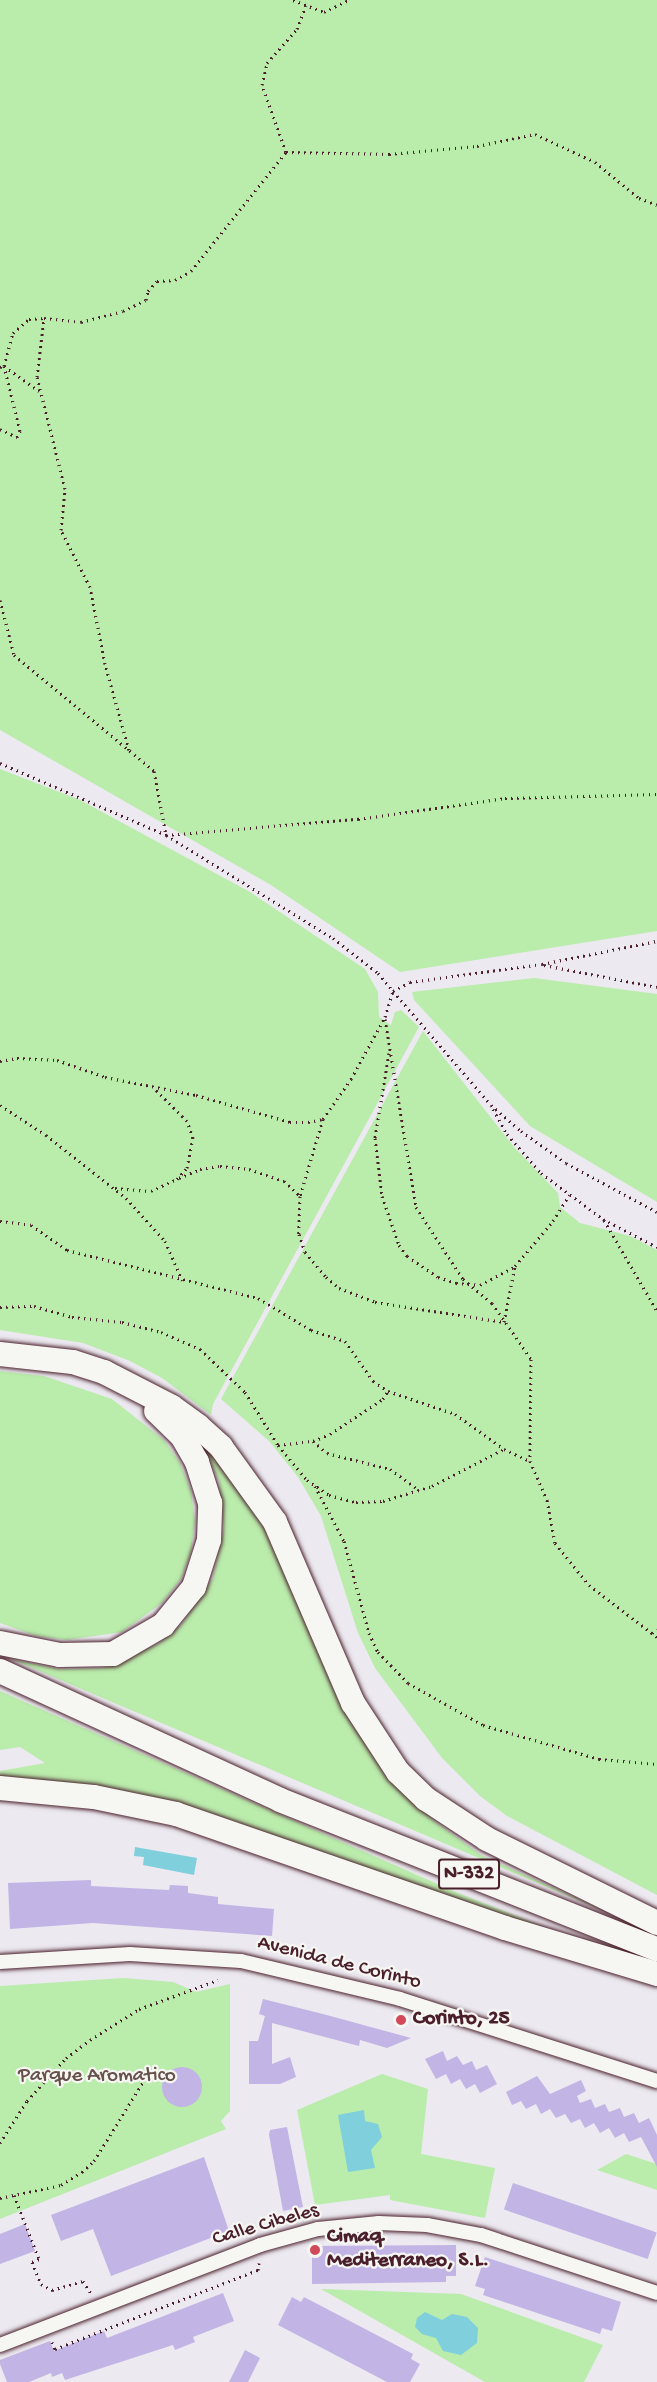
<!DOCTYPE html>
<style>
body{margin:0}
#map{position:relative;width:657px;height:2382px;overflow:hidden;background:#ece9f0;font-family:"Gochi Hand",sans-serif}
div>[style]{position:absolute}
.green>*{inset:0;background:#baecac}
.water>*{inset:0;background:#7fcfdc}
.building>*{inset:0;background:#c2b5e6;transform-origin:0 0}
.round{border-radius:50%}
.path>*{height:3px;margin-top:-1.5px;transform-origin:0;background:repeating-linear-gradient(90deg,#4a1f2b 0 1.5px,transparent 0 6px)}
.roads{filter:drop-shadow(0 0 2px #4a1f2b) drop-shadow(0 0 2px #4a1f2b)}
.minor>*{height:14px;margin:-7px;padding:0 7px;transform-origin:7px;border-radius:7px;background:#f6f6f2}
.trunk>*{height:24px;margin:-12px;padding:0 12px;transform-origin:12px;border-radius:12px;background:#f6f6f2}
.dots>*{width:16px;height:16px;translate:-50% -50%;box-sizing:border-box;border:3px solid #f6f6f2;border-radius:50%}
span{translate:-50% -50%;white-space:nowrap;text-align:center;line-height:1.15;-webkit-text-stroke:4.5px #f6f6f2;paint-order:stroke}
.shield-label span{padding:2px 4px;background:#f6f6f2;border:2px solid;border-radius:4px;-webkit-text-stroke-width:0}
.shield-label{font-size:20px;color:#4a1f2b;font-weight:700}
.street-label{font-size:21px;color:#4a1f2b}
.poi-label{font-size:21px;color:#4a1f2b;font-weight:700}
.left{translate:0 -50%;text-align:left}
.park-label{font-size:21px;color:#66524b}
</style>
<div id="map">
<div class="green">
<div style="clip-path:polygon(0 0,657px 0,657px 931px,400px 972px,271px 885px,0 730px)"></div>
<div style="clip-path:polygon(0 769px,80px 800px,250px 892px,365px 969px,378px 992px,379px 1017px,391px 1025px,395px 1012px,401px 1010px,419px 1027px,213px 1404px,211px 1415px,162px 1378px,130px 1361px,83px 1343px,0 1330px)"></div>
<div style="clip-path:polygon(534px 978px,657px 994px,657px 1202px,530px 1126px,414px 1000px,412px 992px)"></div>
<div style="clip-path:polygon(423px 1031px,514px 1147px,558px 1193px,560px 1207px,580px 1223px,630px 1236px,657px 1250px,657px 1895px,507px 1816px,480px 1796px,442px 1758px,375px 1668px,358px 1633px,321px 1516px,298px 1477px,269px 1441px,221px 1399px)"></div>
<div style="clip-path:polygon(0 1371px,44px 1376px,112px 1399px,164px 1440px,180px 1463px,191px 1491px,195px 1521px,191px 1552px,181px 1579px,162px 1603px,122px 1632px,67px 1640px,36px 1636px,0 1623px)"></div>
<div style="clip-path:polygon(203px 1445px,217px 1458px,265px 1526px,395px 1783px,433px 1820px,481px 1855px,627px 1921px,11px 1659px,59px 1669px,102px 1668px,158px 1644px,182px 1624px,213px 1578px,224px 1528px,219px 1481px)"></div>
<div style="clip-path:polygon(0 1691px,458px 1893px,578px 1940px,286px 1841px,0 1779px,0 1771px,45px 1763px,20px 1747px,0 1750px)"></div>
<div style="clip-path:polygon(123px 1978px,173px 1982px,196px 1992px,230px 1984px,230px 2111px,221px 2121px,226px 2129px,0 2219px,0 1986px)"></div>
<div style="clip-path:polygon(382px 2074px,428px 2089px,421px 2154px,495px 2168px,485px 2218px,390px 2200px,390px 2195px,315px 2205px,297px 2110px)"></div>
<div style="clip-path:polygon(626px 2154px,657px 2164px,657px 2190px,597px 2170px)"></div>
<div style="clip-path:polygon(321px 2289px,461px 2294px,603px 2345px,584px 2382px,485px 2382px)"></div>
</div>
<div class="water">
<div style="clip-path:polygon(135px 1847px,197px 1858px,194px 1875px,143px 1865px,144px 1857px,134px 1856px)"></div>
<div style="clip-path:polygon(364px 2110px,365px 2121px,378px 2124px,382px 2137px,371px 2150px,375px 2168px,348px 2172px,338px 2115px)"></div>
<div style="clip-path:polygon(425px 2312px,442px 2320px,452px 2314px,467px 2317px,478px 2328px,477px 2343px,461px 2355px,443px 2351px,436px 2338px,422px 2334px,415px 2327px,417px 2318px)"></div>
</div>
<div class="building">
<div style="clip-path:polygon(91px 1880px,91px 1886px,169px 1890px,170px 1885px,188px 1886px,188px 1893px,218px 1897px,218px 1904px,274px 1909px,272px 1936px,93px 1923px,10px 1929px,8px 1883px)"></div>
<div style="clip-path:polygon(263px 1999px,323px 2014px,411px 2038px,387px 2048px,360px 2040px,359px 2046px,272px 2023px,272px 2064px,290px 2057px,296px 2077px,280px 2084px,249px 2084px,249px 2041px,258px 2041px,265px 2016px,259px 2014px)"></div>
<div style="clip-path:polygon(443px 2051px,447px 2061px,457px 2056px,463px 2065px,472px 2061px,476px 2070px,487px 2065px,497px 2084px,480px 2093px,475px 2084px,466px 2089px,460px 2079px,451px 2084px,446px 2074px,436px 2079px,425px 2059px)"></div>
<div class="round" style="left:162px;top:2067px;width:40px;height:40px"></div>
<div style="clip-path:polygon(537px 2076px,550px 2094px,581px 2080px,586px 2091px,577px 2096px,580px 2103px,591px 2099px,595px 2108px,605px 2104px,609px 2112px,620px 2108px,624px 2117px,634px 2113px,639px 2123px,649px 2118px,657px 2135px,657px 2167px,641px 2137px,629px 2142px,624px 2133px,615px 2138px,609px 2128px,600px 2133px,594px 2123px,585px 2128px,580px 2119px,571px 2123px,565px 2114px,556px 2118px,550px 2109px,541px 2114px,536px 2104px,526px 2109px,521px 2101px,512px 2105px,506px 2092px)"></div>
<div style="clip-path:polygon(287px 2127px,303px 2207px,283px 2211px,269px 2135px,270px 2130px)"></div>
<div style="clip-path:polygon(204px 2157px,229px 2231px,111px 2276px,93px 2229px,61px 2241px,51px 2215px)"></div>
<div style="left:513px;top:2183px;width:152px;height:28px;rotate:19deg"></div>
<div style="clip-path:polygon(25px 2224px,35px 2251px,0 2264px,0 2234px)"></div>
<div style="clip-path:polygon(456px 2245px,456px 2276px,446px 2276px,446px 2282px,312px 2284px,312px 2246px)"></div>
<div style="clip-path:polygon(485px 2257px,621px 2302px,612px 2331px,602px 2328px,600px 2334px,483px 2295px,485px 2289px,475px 2286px)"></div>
<div style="clip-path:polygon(223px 2293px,234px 2321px,193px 2337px,195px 2342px,175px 2350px,173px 2345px,65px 2380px,62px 2373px,52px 2377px,51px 2373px,29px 2382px,7px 2382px,0 2364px,0 2360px,50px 2341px,54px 2351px,104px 2331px,107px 2338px)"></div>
<div style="clip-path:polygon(292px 2297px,301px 2302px,304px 2297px,413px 2354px,411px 2359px,420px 2364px,410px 2382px,387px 2382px,278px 2325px)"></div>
<div style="clip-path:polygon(245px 2350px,260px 2358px,248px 2382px,229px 2382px)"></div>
</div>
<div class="path">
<div style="left:293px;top:0;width:33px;rotate:21deg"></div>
<div style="left:324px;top:12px;width:28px;rotate:-26deg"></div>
<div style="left:286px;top:152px;width:103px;rotate:1.1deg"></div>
<div style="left:389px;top:154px;width:88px;rotate:-5.2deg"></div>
<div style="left:477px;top:146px;width:59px;rotate:-11.7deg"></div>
<div style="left:535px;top:134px;width:66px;rotate:25deg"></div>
<div style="left:595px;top:162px;width:57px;rotate:39.3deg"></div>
<div style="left:639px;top:198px;width:19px;rotate:21deg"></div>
<div style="left:0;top:367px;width:4px;rotate:-14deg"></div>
<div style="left:4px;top:366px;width:43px;rotate:35.5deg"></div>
<div style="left:0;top:429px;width:19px;rotate:25deg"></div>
<div style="left:17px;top:437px;width:7px;rotate:-63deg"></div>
<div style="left:20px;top:431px;width:67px;rotate:-103.8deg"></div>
<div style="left:4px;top:366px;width:34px;rotate:-75deg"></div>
<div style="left:13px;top:333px;width:21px;rotate:-41deg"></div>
<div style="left:29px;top:319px;width:15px;rotate:-4deg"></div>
<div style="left:0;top:600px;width:57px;rotate:75.7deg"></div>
<div style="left:14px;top:655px;width:182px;rotate:39.6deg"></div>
<div style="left:154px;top:771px;width:65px;rotate:79.4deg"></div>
<div style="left:166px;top:835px;width:193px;rotate:-4.8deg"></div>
<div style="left:358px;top:819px;width:148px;rotate:-8.1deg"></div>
<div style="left:505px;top:798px;width:152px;rotate:-1.5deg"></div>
<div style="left:129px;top:750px;width:89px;rotate:-105.6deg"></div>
<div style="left:105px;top:664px;width:78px;rotate:-101deg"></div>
<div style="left:90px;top:587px;width:64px;rotate:-117deg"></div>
<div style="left:61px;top:530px;width:41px;rotate:-84.4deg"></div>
<div style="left:65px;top:489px;width:115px;rotate:-104deg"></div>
<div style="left:37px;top:377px;width:59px;rotate:-83.2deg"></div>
<div style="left:44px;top:318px;width:37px;rotate:6deg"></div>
<div style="left:81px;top:322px;width:43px;rotate:-14.7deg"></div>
<div style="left:123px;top:311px;width:25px;rotate:-26deg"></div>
<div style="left:146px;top:300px;width:9px;rotate:-77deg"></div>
<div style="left:148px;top:291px;width:13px;rotate:-48deg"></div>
<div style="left:157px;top:281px;width:18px;rotate:-3deg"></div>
<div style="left:175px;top:280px;width:18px;rotate:-29deg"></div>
<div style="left:191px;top:271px;width:152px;rotate:-51.4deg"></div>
<div style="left:286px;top:152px;width:71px;rotate:-109.7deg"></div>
<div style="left:262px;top:85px;width:23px;rotate:-77deg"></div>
<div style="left:267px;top:63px;width:45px;rotate:-48.6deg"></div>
<div style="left:297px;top:29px;width:25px;rotate:-69deg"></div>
<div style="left:0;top:763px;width:181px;rotate:23.4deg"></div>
<div style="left:166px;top:835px;width:196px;rotate:31.7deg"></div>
<div style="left:333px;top:938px;width:57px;rotate:37.9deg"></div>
<div style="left:378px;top:973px;width:23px;rotate:50deg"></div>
<div style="left:393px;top:991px;width:19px;rotate:-28deg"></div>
<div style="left:410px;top:982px;width:133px;rotate:-7.8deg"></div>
<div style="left:542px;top:964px;width:117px;rotate:-11.3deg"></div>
<div style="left:544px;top:965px;width:115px;rotate:11deg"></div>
<div style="left:385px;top:1019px;width:191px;rotate:80.6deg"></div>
<div style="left:416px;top:1207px;width:86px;rotate:56.9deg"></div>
<div style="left:463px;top:1279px;width:38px;rotate:40deg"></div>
<div style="left:492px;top:1303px;width:68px;rotate:55.1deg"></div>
<div style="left:531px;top:1359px;width:102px;rotate:90.6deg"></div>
<div style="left:530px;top:1461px;width:43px;rotate:66.4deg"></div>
<div style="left:547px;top:1500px;width:44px;rotate:79.5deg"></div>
<div style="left:555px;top:1543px;width:54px;rotate:51deg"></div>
<div style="left:589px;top:1585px;width:86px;rotate:37.4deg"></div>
<div style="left:389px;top:1053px;width:86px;rotate:99.4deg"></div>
<div style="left:375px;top:1138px;width:58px;rotate:83.1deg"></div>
<div style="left:382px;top:1196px;width:52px;rotate:70.9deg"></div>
<div style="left:399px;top:1245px;width:14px;rotate:54deg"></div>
<div style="left:407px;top:1256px;width:37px;rotate:34deg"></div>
<div style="left:438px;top:1277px;width:19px;rotate:18deg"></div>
<div style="left:456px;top:1283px;width:24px;rotate:5deg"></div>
<div style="left:480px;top:1285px;width:40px;rotate:-28deg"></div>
<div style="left:0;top:1061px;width:17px;rotate:-10deg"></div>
<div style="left:17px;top:1058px;width:40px;rotate:2.9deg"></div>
<div style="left:57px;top:1060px;width:51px;rotate:19.5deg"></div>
<div style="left:105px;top:1077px;width:93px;rotate:11.2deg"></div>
<div style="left:196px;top:1095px;width:98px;rotate:16deg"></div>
<div style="left:290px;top:1122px;width:18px"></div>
<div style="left:308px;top:1122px;width:15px;rotate:-11deg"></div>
<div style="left:323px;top:1119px;width:49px;rotate:-55deg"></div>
<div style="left:351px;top:1079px;width:71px;rotate:-61.3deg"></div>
<div style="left:385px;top:1017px;width:27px;rotate:-73deg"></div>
<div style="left:393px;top:991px;width:150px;rotate:49.3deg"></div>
<div style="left:491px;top:1105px;width:40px;rotate:41deg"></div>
<div style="left:521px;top:1131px;width:55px;rotate:35.4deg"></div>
<div style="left:566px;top:1163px;width:103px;rotate:28.3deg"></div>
<div style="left:0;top:1105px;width:55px;rotate:33.1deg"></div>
<div style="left:46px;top:1135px;width:102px;rotate:38.2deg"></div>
<div style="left:126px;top:1198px;width:58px;rotate:47.8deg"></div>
<div style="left:165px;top:1241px;width:43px;rotate:66.4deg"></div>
<div style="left:493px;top:1109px;width:29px;rotate:61deg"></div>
<div style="left:507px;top:1134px;width:52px;rotate:48.9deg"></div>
<div style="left:541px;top:1173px;width:77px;rotate:36.6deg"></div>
<div style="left:603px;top:1219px;width:61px;rotate:27.4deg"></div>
<div style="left:323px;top:1119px;width:80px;rotate:106.6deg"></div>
<div style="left:300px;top:1196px;width:38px;rotate:92deg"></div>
<div style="left:299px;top:1234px;width:19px;rotate:72deg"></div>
<div style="left:305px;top:1252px;width:33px;rotate:50deg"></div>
<div style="left:326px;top:1277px;width:17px;rotate:40deg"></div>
<div style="left:339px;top:1288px;width:39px;rotate:21deg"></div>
<div style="left:375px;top:1302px;width:131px;rotate:8.8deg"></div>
<div style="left:504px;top:1322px;width:57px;rotate:-78.9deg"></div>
<div style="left:515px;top:1266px;width:59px;rotate:-49.8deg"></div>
<div style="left:553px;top:1221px;width:31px;rotate:-58deg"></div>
<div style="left:179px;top:1178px;width:23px;rotate:-23deg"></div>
<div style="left:200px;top:1169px;width:20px;rotate:-9deg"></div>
<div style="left:220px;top:1166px;width:29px;rotate:6deg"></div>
<div style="left:249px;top:1169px;width:37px;rotate:19deg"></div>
<div style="left:284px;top:1181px;width:22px;rotate:43deg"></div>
<div style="left:115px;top:1188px;width:36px;rotate:5deg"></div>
<div style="left:151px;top:1191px;width:29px;rotate:-25deg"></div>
<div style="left:177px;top:1179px;width:15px;rotate:-48deg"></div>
<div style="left:187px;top:1168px;width:31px;rotate:-79deg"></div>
<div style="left:193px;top:1138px;width:18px;rotate:-109deg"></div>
<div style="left:187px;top:1121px;width:47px;rotate:-135deg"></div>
<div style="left:604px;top:1220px;width:105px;rotate:59.8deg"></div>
<div style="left:0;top:1221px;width:31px;rotate:7deg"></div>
<div style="left:31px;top:1225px;width:44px;rotate:34.8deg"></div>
<div style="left:67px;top:1250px;width:197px;rotate:14.1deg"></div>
<div style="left:258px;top:1298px;width:62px;rotate:31.1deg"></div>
<div style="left:311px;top:1330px;width:36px;rotate:18deg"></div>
<div style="left:345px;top:1341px;width:49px;rotate:55deg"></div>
<div style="left:373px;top:1381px;width:18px;rotate:34deg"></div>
<div style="left:388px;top:1391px;width:71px;rotate:18.9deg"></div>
<div style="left:455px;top:1414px;width:60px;rotate:35.5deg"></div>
<div style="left:504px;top:1449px;width:29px;rotate:25deg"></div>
<div style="left:0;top:1307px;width:34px;rotate:-2deg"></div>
<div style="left:34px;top:1306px;width:40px;rotate:16deg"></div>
<div style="left:72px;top:1317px;width:50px;rotate:5.7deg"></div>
<div style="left:122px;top:1322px;width:40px;rotate:14.4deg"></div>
<div style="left:161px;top:1332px;width:43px;rotate:23.6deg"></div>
<div style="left:200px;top:1349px;width:62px;rotate:43.7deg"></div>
<div style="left:245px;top:1392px;width:62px;rotate:58.1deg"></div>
<div style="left:278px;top:1445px;width:45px;rotate:50.4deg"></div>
<div style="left:307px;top:1480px;width:27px;rotate:34deg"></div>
<div style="left:329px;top:1495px;width:28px;rotate:15deg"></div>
<div style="left:356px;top:1502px;width:27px;rotate:-2deg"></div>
<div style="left:383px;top:1501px;width:51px;rotate:-17deg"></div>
<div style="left:432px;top:1486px;width:81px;rotate:-27.2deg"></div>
<div style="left:313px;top:1441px;width:18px;rotate:41deg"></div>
<div style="left:327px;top:1453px;width:65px;rotate:14.3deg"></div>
<div style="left:390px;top:1469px;width:36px;rotate:36deg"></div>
<div style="left:278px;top:1445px;width:35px;rotate:-7deg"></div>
<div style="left:313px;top:1441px;width:18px;rotate:-22deg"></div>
<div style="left:330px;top:1434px;width:64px;rotate:-33.4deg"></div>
<div style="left:383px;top:1399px;width:9px;rotate:-58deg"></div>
<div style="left:315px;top:1486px;width:62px;rotate:62.2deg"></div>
<div style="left:344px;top:1541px;width:95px;rotate:74.8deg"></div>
<div style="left:369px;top:1633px;width:21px;rotate:65deg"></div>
<div style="left:378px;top:1652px;width:43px;rotate:45.9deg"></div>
<div style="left:408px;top:1683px;width:86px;rotate:29.2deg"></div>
<div style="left:483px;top:1725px;width:121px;rotate:16.3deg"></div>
<div style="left:599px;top:1759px;width:58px;rotate:4.9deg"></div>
<div style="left:652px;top:1633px;width:6px;rotate:-39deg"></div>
<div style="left:0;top:2143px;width:50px;rotate:-57.3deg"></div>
<div style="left:27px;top:2101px;width:58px;rotate:-47.8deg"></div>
<div style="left:66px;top:2058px;width:30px;rotate:-37deg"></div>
<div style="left:90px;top:2040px;width:58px;rotate:-32.3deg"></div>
<div style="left:139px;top:2009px;width:84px;rotate:-20.2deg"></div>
<div style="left:14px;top:2195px;width:69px;rotate:68.7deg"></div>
<div style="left:39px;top:2259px;width:8px;rotate:157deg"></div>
<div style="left:32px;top:2262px;width:24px;rotate:68deg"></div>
<div style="left:41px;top:2284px;width:13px;rotate:29deg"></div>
<div style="left:52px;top:2290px;width:32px;rotate:-16deg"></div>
<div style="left:83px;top:2281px;width:17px;rotate:57deg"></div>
<div style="left:0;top:2198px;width:62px;rotate:-12deg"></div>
<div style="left:61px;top:2185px;width:25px;rotate:-32deg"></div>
<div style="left:82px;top:2172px;width:16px;rotate:-43deg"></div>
<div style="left:94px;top:2161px;width:93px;rotate:-58.2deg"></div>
<div style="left:52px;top:2342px;width:8px;rotate:67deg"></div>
<div style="left:55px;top:2349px;width:218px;rotate:-21.3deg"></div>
<div style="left:258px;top:2270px;width:7px;rotate:-82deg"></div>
</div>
<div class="roads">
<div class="minor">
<div style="left:0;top:1962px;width:130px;rotate:-3.5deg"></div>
<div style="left:130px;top:1954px;width:111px;rotate:3.6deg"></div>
<div style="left:241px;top:1961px;width:163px;rotate:13.4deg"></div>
<div style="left:400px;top:1999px;width:270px;rotate:17.7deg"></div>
<div style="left:0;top:2345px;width:279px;rotate:-21deg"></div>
<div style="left:260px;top:2245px;width:60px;rotate:-15.4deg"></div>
<div style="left:318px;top:2229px;width:61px;rotate:-5.6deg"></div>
<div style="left:379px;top:2223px;width:48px;rotate:2.4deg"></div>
<div style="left:427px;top:2225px;width:55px;rotate:10.5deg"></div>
<div style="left:481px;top:2235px;width:185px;rotate:18.2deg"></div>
</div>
<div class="trunk">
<div style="left:0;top:1354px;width:73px;rotate:6.3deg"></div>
<div style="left:73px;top:1362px;width:33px;rotate:18deg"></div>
<div style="left:104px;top:1372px;width:76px;rotate:27.2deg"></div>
<div style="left:172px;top:1407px;width:32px;rotate:36deg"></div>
<div style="left:198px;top:1426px;width:31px;rotate:42deg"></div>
<div style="left:221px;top:1447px;width:92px;rotate:54.2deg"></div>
<div style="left:275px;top:1522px;width:197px;rotate:66.7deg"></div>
<div style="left:353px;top:1703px;width:82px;rotate:56.9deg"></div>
<div style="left:398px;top:1772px;width:39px;rotate:44deg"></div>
<div style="left:426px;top:1799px;width:73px;rotate:33.3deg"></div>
<div style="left:487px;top:1839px;width:190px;rotate:26.3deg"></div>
<div style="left:0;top:1643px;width:61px;rotate:11.3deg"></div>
<div style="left:60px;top:1655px;width:53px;rotate:-1.1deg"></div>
<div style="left:113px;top:1654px;width:58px;rotate:-30.1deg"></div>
<div style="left:163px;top:1625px;width:49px;rotate:-50.8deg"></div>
<div style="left:194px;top:1587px;width:49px;rotate:-72.3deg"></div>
<div style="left:209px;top:1540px;width:37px;rotate:-88deg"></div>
<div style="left:210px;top:1503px;width:43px;rotate:-107.6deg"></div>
<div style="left:197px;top:1462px;width:30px;rotate:-120deg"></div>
<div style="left:182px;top:1436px;width:36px;rotate:-136deg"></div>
<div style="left:0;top:1671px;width:308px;rotate:24.7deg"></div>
<div style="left:280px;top:1800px;width:405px;rotate:21.6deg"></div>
<div style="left:0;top:1788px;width:94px;rotate:5.5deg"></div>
<div style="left:94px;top:1797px;width:84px;rotate:11.7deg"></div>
<div style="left:176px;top:1814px;width:348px;rotate:19.1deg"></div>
<div style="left:505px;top:1928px;width:159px;rotate:16.8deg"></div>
</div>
</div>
<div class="dots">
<div style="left:401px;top:2020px;background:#d1495b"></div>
<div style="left:315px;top:2250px;background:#d1495b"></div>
</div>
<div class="shield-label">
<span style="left:469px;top:1874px">N-332</span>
</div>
<div class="street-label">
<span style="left:339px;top:1964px;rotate:14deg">Avenida de Corinto</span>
<span style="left:266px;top:2226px;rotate:-16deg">Calle Cibeles</span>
</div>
<div class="poi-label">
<span class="left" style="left:413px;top:2020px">Corinto, 25</span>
<span class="left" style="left:327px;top:2250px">Cimaq<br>Mediterraneo, S.L.</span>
</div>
<div class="park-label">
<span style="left:97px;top:2077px">Parque Aromatico</span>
</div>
</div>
